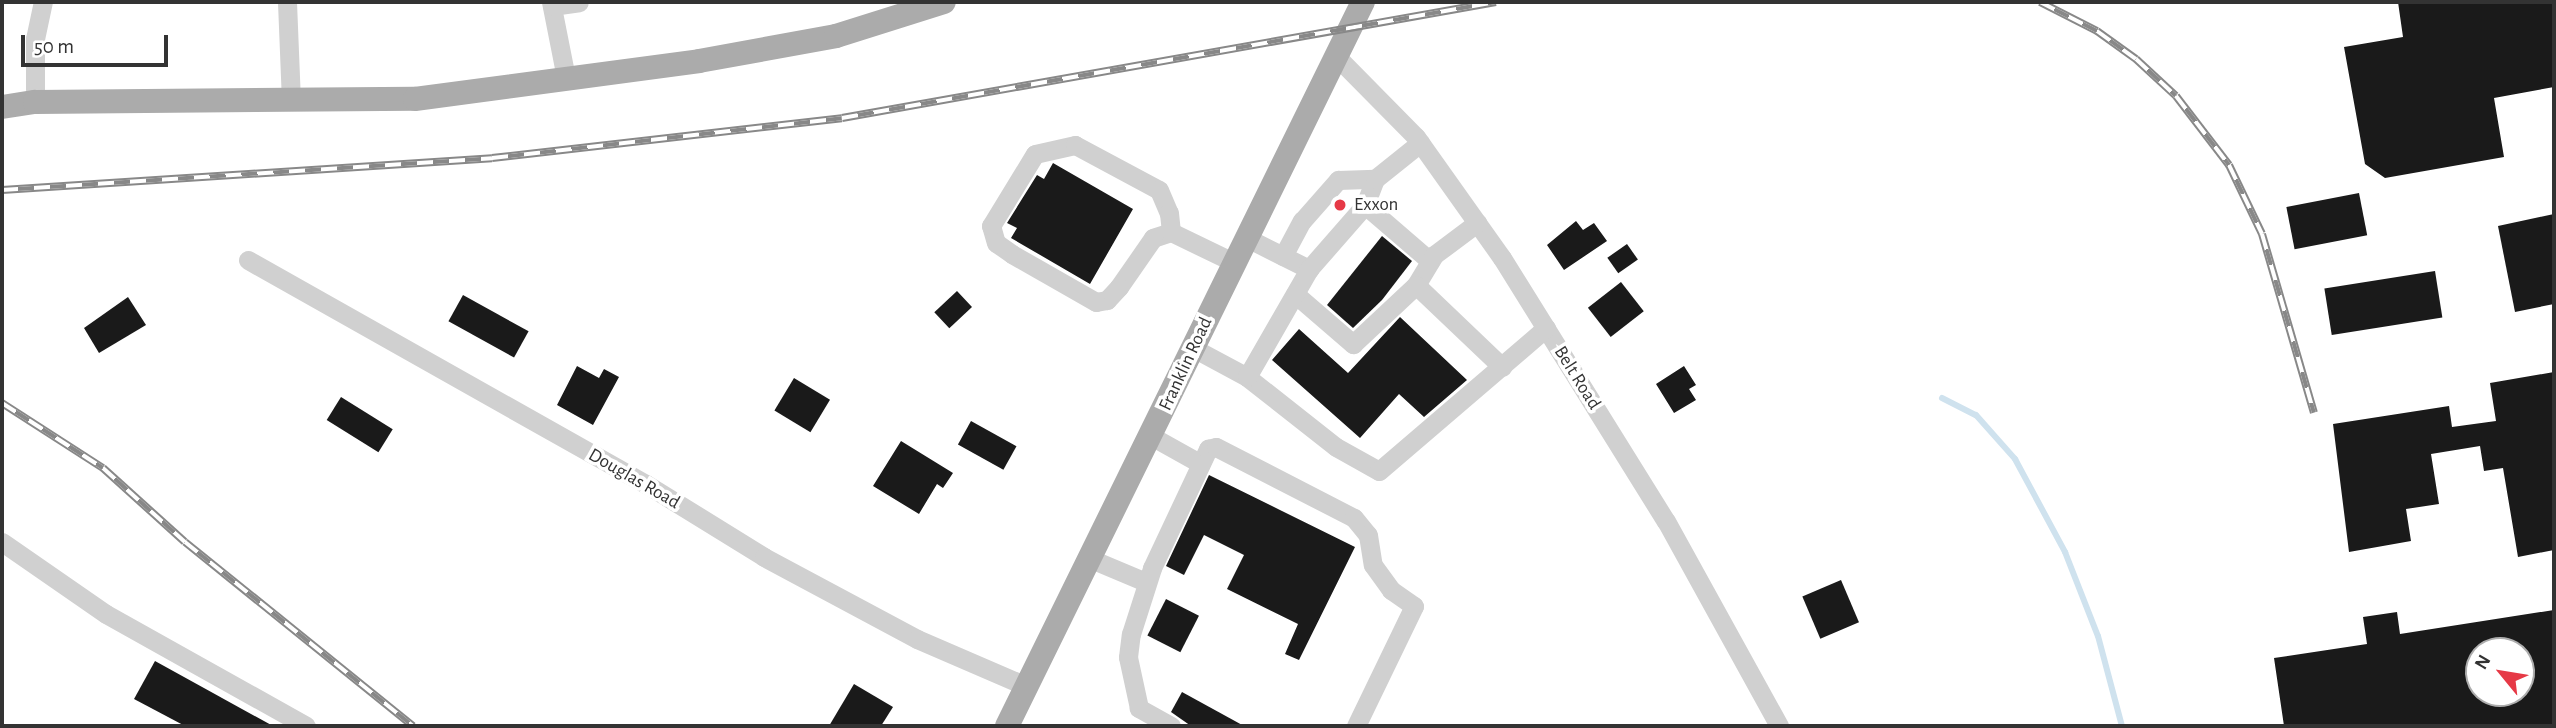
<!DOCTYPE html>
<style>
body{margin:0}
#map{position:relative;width:2556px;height:728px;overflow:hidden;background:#fff;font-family:"Alegreya Sans",sans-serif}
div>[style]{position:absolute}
.stream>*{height:6px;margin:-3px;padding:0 3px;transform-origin:3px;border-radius:3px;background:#cfe2ee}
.building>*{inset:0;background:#1a1a1a;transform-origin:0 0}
.minor>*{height:19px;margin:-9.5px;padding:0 9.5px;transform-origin:9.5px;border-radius:9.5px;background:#d0d0d0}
.major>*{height:24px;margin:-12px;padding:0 12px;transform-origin:12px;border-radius:12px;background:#ababab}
.rail>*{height:8px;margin-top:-4px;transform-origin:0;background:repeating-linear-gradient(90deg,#fff 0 16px,#888 0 32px);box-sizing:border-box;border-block:2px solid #888}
.dots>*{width:19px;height:19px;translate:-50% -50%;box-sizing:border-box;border:4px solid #fff;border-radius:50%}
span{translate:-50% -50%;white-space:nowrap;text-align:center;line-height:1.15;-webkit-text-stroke:7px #fff;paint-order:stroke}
.poi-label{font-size:19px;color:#333}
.left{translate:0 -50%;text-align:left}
.street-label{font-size:19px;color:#333}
.frame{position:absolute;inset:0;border:4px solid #333;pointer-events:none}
.north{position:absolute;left:2465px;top:637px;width:70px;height:70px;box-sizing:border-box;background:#fff;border:2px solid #adadad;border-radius:50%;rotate:300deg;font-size:19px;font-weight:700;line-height:28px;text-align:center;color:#333}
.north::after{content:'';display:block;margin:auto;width:24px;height:32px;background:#e63946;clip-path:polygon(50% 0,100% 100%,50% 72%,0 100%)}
.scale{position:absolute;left:21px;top:35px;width:147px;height:32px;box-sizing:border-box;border:4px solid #333;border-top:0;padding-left:9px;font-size:21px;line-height:24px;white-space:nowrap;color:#333;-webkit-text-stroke:5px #fff;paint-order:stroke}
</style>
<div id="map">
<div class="stream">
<div style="left:1942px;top:398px;width:38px;rotate:27deg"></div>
<div style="left:1976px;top:415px;width:59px;rotate:48.4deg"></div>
<div style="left:2015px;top:459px;width:106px;rotate:61.7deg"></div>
<div style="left:2065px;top:552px;width:90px;rotate:68.6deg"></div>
<div style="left:2098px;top:636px;width:93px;rotate:75.1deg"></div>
</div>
<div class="building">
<div style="clip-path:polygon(2398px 2px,2554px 2px,2554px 87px,2494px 98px,2504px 157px,2385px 178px,2365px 164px,2344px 47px,2403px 37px)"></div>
<div style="clip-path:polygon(1053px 163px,1133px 209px,1090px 284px,1011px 238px,1017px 228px,1007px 223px,1037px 175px,1044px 179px)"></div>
<div style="left:2359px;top:193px;width:43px;height:74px;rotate:79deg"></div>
<div style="clip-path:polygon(2554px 214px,2554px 304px,2515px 312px,2498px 226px)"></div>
<div style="clip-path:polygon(1576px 221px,1583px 230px,1594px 223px,1607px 241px,1564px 270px,1547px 245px)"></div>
<div style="clip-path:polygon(1382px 236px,1412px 261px,1382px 300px,1353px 328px,1327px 305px)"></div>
<div style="left:1627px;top:244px;width:19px;height:24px;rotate:55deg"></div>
<div style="left:2435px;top:271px;width:47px;height:112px;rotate:81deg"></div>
<div style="left:1621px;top:282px;width:37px;height:42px;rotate:52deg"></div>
<div style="left:957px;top:291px;width:22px;height:31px;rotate:47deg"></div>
<div style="left:463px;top:295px;width:75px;height:30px;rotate:29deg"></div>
<div style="clip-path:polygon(128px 297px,146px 325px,99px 353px,84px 328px)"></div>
<div style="clip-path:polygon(1400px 317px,1467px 380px,1424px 417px,1399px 394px,1360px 438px,1272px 360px,1299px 329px,1348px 373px)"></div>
<div style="clip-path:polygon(577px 366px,599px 378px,604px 369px,619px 377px,593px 425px,557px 405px)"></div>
<div style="clip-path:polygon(1684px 366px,1696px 385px,1689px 389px,1696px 400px,1674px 413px,1656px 384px)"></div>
<div style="clip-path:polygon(2554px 372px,2554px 550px,2518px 557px,2503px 468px,2484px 471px,2480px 446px,2431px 454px,2439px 504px,2406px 509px,2411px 541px,2349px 552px,2333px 424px,2449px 406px,2452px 427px,2496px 421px,2490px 383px)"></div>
<div style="left:794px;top:378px;width:42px;height:38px;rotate:31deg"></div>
<div style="left:341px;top:397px;width:61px;height:27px;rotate:32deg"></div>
<div style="left:971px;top:421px;width:52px;height:27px;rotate:29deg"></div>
<div style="clip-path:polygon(901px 441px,953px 473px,943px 488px,937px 484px,919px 514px,873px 486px)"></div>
<div style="clip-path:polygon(1209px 475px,1355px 547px,1299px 660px,1285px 654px,1298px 624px,1227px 589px,1244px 555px,1204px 535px,1184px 575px,1166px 566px)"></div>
<div style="left:1841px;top:580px;width:46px;height:42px;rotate:67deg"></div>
<div style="left:1166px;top:599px;width:37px;height:41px;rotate:27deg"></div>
<div style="clip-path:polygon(evenodd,2554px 610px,2554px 726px,2284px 726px,2274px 658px,2367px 644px,2363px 617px,2397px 612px,2400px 634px,2554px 610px,2479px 651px,2521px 651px,2521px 693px,2479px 693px,2479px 651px)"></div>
<div style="clip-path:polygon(155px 661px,273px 726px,185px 726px,134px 699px)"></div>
<div style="clip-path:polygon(854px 684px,893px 707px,881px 726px,829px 726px)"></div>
<div style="clip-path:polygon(1182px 692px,1244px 726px,1191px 726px,1171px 712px)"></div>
</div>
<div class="minor">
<div style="left:287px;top:2px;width:98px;rotate:87.7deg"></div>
<div style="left:551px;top:2px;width:77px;rotate:78.8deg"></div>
<div style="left:552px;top:6px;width:27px;rotate:-8deg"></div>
<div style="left:1336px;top:56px;width:114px;rotate:45.4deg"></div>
<div style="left:1416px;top:137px;width:148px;rotate:54.6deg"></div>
<div style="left:1502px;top:258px;width:310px;rotate:58.1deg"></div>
<div style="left:1666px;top:521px;width:234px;rotate:61.1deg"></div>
<div style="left:35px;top:102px;width:63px;rotate:-90deg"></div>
<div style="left:35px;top:39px;width:38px;rotate:-78deg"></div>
<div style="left:1365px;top:205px;width:86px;rotate:40.7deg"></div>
<div style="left:1171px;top:232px;width:19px;rotate:162deg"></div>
<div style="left:1153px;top:238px;width:60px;rotate:124.8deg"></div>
<div style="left:1119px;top:287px;width:18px;rotate:133deg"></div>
<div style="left:1107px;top:300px;width:11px;rotate:170deg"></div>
<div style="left:1096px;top:302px;width:97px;rotate:-150.3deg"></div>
<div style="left:1012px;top:254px;width:19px;rotate:-145deg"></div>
<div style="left:996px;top:243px;width:18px;rotate:-106deg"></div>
<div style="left:991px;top:226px;width:84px;rotate:-58.6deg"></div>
<div style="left:1035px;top:154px;width:41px;rotate:-12.7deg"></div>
<div style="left:1075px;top:145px;width:95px;rotate:28.2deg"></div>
<div style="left:1159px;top:190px;width:25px;rotate:67deg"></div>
<div style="left:1169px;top:213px;width:19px;rotate:84deg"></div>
<div style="left:1171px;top:232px;width:69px;rotate:25.8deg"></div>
<div style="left:1245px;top:237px;width:72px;rotate:26.6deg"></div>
<div style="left:1283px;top:256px;width:40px;rotate:-62deg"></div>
<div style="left:1302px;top:221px;width:55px;rotate:-48.7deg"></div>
<div style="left:1338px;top:180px;width:37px;rotate:-2deg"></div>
<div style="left:248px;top:260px;width:457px;rotate:29.4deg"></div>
<div style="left:646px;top:484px;width:139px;rotate:31.7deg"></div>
<div style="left:764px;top:557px;width:174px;rotate:28.2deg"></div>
<div style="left:917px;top:639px;width:119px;rotate:23.3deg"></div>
<div style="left:1416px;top:285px;width:35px;rotate:-59deg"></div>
<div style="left:1434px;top:255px;width:54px;rotate:-36.7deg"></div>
<div style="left:1295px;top:294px;width:77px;rotate:40.8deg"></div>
<div style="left:1353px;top:344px;width:86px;rotate:-43.1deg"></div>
<div style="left:1416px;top:285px;width:119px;rotate:43.6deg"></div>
<div style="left:1195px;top:349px;width:59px;rotate:28.3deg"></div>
<div style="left:1247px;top:377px;width:113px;rotate:38.2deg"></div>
<div style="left:1336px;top:447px;width:49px;rotate:29.2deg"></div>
<div style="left:1379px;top:471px;width:220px;rotate:-40.6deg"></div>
<div style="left:1247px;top:377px;width:125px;rotate:-60.1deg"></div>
<div style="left:1309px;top:269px;width:85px;rotate:-48.8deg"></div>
<div style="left:1365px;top:205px;width:28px;rotate:-69deg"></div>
<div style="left:1375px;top:179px;width:58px;rotate:-38.7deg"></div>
<div style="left:1151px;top:436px;width:57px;rotate:29.2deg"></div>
<div style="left:2px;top:542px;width:126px;rotate:34.7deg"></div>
<div style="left:106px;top:614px;width:229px;rotate:29.2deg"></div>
<div style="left:1091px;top:559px;width:60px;rotate:22.7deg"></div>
<div style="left:1171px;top:726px;width:37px;rotate:-151deg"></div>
<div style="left:1139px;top:708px;width:52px;rotate:-102.2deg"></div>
<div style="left:1128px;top:657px;width:23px;rotate:-83deg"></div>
<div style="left:1131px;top:634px;width:69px;rotate:-72.3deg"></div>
<div style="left:1152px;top:568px;width:132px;rotate:-64.8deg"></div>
<div style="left:1208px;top:449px;width:8px;rotate:-14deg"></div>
<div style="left:1216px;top:447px;width:155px;rotate:27.2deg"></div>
<div style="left:1354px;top:518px;width:22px;rotate:51deg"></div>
<div style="left:1368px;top:535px;width:30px;rotate:81deg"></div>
<div style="left:1373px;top:565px;width:31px;rotate:54deg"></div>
<div style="left:1391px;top:590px;width:28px;rotate:35deg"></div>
<div style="left:1414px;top:606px;width:133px;rotate:115.8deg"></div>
</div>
<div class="major">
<div style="left:2px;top:107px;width:33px;rotate:-9deg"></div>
<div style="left:35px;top:102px;width:380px;rotate:-0.5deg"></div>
<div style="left:415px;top:99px;width:287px;rotate:-7.6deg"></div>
<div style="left:699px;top:61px;width:139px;rotate:-10.3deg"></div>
<div style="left:836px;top:36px;width:113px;rotate:-17.5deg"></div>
<div style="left:1007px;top:726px;width:807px;rotate:-63.82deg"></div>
</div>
<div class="rail">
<div style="left:2040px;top:2px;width:64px;rotate:27deg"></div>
<div style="left:2097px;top:31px;width:48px;rotate:35.7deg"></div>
<div style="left:2136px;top:59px;width:54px;rotate:42.8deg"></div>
<div style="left:2176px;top:96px;width:87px;rotate:52.5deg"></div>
<div style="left:2229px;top:165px;width:76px;rotate:64.4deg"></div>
<div style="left:2262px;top:234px;width:186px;rotate:73.8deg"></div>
<div style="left:2px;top:190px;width:491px;rotate:-3.7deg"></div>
<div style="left:492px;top:158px;width:352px;rotate:-6.5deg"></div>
<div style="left:842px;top:118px;width:664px;rotate:-10.06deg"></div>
<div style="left:2px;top:403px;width:120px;rotate:32.8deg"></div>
<div style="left:103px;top:468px;width:110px;rotate:42.1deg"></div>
<div style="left:185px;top:542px;width:293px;rotate:38.9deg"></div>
</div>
<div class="dots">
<div style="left:1340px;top:205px;background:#e63946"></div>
</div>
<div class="poi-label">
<span class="left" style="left:1354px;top:205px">Exxon</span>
</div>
<div class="street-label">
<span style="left:1186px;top:364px;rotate:-65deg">Franklin Road</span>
<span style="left:1577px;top:378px;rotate:58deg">Belt Road</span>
<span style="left:634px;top:479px;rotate:30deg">Douglas Road</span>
</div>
<div class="frame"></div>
<div class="north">N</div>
<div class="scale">50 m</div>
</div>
